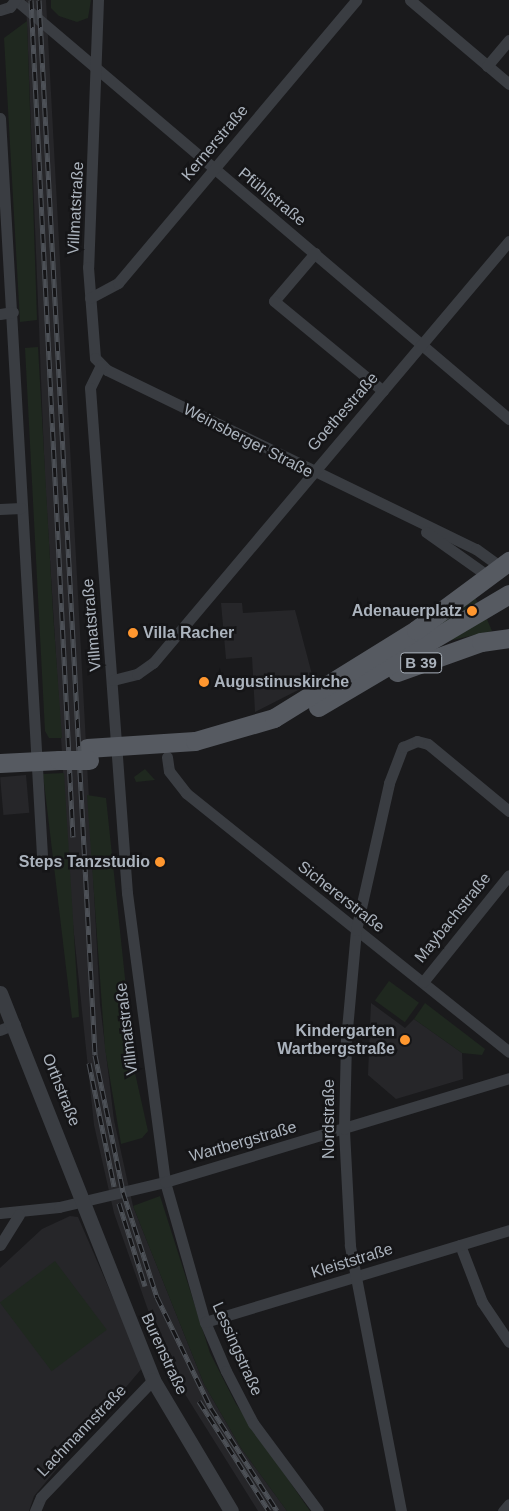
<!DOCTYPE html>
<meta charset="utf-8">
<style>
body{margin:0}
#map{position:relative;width:509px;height:1511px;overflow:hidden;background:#1a1a1c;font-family:Arial,sans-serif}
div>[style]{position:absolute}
.built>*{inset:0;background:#262629;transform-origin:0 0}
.green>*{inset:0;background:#1f281f;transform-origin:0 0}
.minor>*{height:11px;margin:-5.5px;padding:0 5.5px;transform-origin:5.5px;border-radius:5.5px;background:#3a3d42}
.tertiary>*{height:15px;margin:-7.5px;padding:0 7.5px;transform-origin:7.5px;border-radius:7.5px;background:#3a3d42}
.primary>*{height:19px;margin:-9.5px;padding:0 9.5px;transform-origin:9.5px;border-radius:9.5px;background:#565a61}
.rail>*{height:5px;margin-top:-2.5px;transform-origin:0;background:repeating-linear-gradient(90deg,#151517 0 9px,#4d5157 0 18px);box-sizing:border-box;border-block:1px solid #4d5157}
.primary-bridge>*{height:19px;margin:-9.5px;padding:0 9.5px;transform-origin:9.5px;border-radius:9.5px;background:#565a61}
.dots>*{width:14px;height:14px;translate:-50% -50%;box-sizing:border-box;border:2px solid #151517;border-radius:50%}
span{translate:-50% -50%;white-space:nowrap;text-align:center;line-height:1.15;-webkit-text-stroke:5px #151517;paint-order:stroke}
.shield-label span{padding:1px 4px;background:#151517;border:1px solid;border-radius:4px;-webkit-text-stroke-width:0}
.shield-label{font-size:15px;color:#abb3bd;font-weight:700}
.street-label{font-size:16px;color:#abb3bd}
.poi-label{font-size:16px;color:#abb3bd;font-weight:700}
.right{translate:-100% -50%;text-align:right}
.left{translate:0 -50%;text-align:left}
</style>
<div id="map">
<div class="built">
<div style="clip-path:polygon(26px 0,46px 0,100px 1004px,114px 1120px,133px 1206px,204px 1384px,241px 1448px,287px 1511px,258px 1511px,168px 1367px,114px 1213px,94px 1125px,72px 915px,45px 479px)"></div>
<div style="clip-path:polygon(221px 603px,242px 603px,243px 613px,295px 610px,314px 682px,255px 712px,252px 657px,226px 659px)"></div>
<div style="left:26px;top:775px;width:38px;height:26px;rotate:85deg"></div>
<div style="clip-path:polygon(371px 1003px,405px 1028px,414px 1019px,462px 1053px,463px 1079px,396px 1099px,368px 1075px)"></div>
<div style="clip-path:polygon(70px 1216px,78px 1217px,143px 1367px,34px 1496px,29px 1511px,0 1511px,0 1268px,42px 1229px)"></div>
</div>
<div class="green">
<div style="clip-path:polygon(51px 0,91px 0,88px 18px,77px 22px,59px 16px,51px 8px)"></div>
<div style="clip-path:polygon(27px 21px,37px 320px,20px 322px,4px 38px)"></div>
<div style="clip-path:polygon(38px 347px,53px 613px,62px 738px,49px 738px,45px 731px,25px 348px)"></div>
<div style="clip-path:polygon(475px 598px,478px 603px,417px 639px)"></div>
<div style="clip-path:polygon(486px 617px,492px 631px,444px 642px)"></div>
<div style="clip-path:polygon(145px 769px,155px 780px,136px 782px,134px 777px)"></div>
<div style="clip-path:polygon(64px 773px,79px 1017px,72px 1018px,43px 774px)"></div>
<div style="clip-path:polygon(87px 795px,106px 798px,135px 1073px,148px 1131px,142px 1138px,121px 1144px,105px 1049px)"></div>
<div style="left:389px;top:981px;width:37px;height:24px;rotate:36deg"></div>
<div style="clip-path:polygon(425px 1003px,485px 1049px,482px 1055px,462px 1053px,414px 1019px)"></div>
<div style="clip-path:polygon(160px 1196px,210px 1353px,236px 1404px,310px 1511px,287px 1511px,241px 1448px,204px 1384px,133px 1206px)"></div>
<div style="left:55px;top:1261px;width:86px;height:69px;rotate:53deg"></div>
</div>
<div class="minor">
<div style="left:16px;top:0;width:647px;rotate:40.36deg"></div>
<div style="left:98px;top:0;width:267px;rotate:92.1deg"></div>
<div style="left:88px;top:267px;width:91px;rotate:85.6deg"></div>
<div style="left:95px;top:358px;width:17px;rotate:45deg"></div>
<div style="left:107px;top:370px;width:410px;rotate:25.9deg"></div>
<div style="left:476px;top:549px;width:32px;rotate:36deg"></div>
<div style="left:410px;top:0;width:130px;rotate:40.3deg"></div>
<div style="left:0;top:10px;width:10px;rotate:-17deg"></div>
<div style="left:10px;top:7px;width:9px;rotate:-54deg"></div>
<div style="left:487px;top:66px;width:34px;rotate:-50deg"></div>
<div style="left:0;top:118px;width:739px;rotate:86.74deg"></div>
<div style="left:315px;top:253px;width:63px;rotate:130.5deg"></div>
<div style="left:274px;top:301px;width:141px;rotate:39.5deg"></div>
<div style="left:90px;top:298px;width:32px;rotate:-28deg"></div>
<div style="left:118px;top:283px;width:370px;rotate:-49.9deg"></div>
<div style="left:0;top:314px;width:13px;rotate:-9deg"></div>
<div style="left:101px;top:365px;width:25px;rotate:116deg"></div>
<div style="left:90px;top:388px;width:506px;rotate:85.81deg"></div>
<div style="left:127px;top:893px;width:291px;rotate:82.5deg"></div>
<div style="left:165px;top:1182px;width:146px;rotate:74.1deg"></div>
<div style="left:205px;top:1322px;width:53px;rotate:66.8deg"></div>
<div style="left:226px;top:1371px;width:59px;rotate:62.6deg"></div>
<div style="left:253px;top:1423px;width:109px;rotate:53.5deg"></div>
<div style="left:0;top:509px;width:21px;rotate:-3deg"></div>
<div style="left:426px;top:532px;width:80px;rotate:35.3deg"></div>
<div style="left:113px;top:680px;width:25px;rotate:-14deg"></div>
<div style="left:137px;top:674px;width:19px;rotate:-35deg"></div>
<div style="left:153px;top:663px;width:552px;rotate:-49.85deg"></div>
<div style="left:167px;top:757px;width:14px;rotate:82deg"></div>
<div style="left:169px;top:771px;width:28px;rotate:52deg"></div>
<div style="left:186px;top:793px;width:414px;rotate:38.7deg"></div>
<div style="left:423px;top:982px;width:137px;rotate:-51.2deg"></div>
<div style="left:0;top:1030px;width:16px;rotate:-22deg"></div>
<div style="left:0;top:1213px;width:59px;rotate:-5.8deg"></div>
<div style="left:59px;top:1207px;width:109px;rotate:-13.3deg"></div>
<div style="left:165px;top:1182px;width:359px;rotate:-16.8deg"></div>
<div style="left:0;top:1245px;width:36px;rotate:-58deg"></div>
<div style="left:460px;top:1245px;width:61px;rotate:68.9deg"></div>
<div style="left:482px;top:1302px;width:48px;rotate:56deg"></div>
<div style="left:205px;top:1322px;width:318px;rotate:-16.8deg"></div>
<div style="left:35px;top:1511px;width:15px;rotate:-67deg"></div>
<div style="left:41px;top:1497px;width:162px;rotate:-46.3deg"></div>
<div style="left:401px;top:1511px;width:271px;rotate:-100.9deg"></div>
<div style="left:350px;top:1245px;width:116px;rotate:-93deg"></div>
<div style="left:344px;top:1129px;width:89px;rotate:-88.7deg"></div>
<div style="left:346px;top:1040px;width:110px;rotate:-84.8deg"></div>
<div style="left:356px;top:930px;width:151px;rotate:-77.3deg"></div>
<div style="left:389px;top:783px;width:39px;rotate:-69deg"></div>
<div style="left:403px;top:747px;width:15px;rotate:-23deg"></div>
<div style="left:417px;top:741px;width:11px;rotate:15deg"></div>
<div style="left:428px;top:744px;width:105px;rotate:39.6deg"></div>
<div style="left:503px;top:1511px;width:9px;rotate:-49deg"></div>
</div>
<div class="tertiary">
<div style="left:0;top:993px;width:416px;rotate:68.4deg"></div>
<div style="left:153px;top:1380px;width:152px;rotate:59.2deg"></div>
</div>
<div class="primary">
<div style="left:397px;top:672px;width:89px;rotate:-19.7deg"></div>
<div style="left:481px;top:642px;width:28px;rotate:-8deg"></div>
<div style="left:318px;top:707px;width:222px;rotate:-30.6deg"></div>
<div style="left:87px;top:748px;width:108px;rotate:-3.7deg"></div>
<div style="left:195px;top:741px;width:82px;rotate:-16.2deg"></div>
<div style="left:274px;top:718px;width:167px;rotate:-31.8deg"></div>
<div style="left:416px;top:630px;width:116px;rotate:-36.6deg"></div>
<div style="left:0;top:763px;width:59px;rotate:-2.9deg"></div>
</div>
<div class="rail">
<div style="left:31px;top:0;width:838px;rotate:87.13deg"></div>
<div style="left:39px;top:0;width:1056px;rotate:86.96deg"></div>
<div style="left:95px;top:1055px;width:140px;rotate:78.4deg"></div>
<div style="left:123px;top:1192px;width:110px;rotate:72.1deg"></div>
<div style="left:157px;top:1297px;width:123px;rotate:64.1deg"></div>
<div style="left:211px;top:1408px;width:122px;rotate:57.3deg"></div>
<div style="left:89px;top:1063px;width:126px;rotate:78.5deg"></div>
<div style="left:119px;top:1203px;width:87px;rotate:72.6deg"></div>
<div style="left:199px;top:1401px;width:130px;rotate:57.5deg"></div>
</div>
<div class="primary-bridge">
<div style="left:59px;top:760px;width:30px"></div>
</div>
<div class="dots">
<div style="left:472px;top:611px;background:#ff972f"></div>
<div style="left:133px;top:633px;background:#ff972f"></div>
<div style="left:204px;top:682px;background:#ff972f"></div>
<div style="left:160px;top:862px;background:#ff972f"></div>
<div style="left:405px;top:1040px;background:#ff972f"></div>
</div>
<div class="shield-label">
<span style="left:421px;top:663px">B 39</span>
</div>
<div class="street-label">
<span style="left:215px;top:143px;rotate:-50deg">Kernerstraße</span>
<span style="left:272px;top:197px;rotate:39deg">Pfühlstraße</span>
<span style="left:76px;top:208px;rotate:-87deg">Villmatstraße</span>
<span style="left:343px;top:412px;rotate:-49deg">Goethestraße</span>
<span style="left:248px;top:441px;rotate:27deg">Weinsberger Straße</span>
<span style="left:92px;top:625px;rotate:-95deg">Villmatstraße</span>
<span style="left:341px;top:897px;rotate:38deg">Sichererstraße</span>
<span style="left:453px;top:918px;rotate:-51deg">Maybachstraße</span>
<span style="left:127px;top:1029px;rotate:-97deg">Villmatstraße</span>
<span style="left:61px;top:1090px;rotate:68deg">Orthstraße</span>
<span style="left:329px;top:1119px;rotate:-90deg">Nordstraße</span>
<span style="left:243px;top:1142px;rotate:-16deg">Wartbergstraße</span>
<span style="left:352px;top:1261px;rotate:-17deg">Kleiststraße</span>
<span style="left:237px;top:1349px;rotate:66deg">Lessingstraße</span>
<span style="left:164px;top:1354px;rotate:65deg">Burenstraße</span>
<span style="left:82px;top:1431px;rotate:-46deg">Lachmannstraße</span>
</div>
<div class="poi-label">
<span class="right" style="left:462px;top:611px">Adenauerplatz</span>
<span class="left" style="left:143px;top:633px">Villa Racher</span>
<span class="left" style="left:214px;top:682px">Augustinuskirche</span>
<span class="right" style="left:150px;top:862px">Steps Tanzstudio</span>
<span class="right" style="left:395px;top:1040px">Kindergarten<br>Wartbergstraße</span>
</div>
</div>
